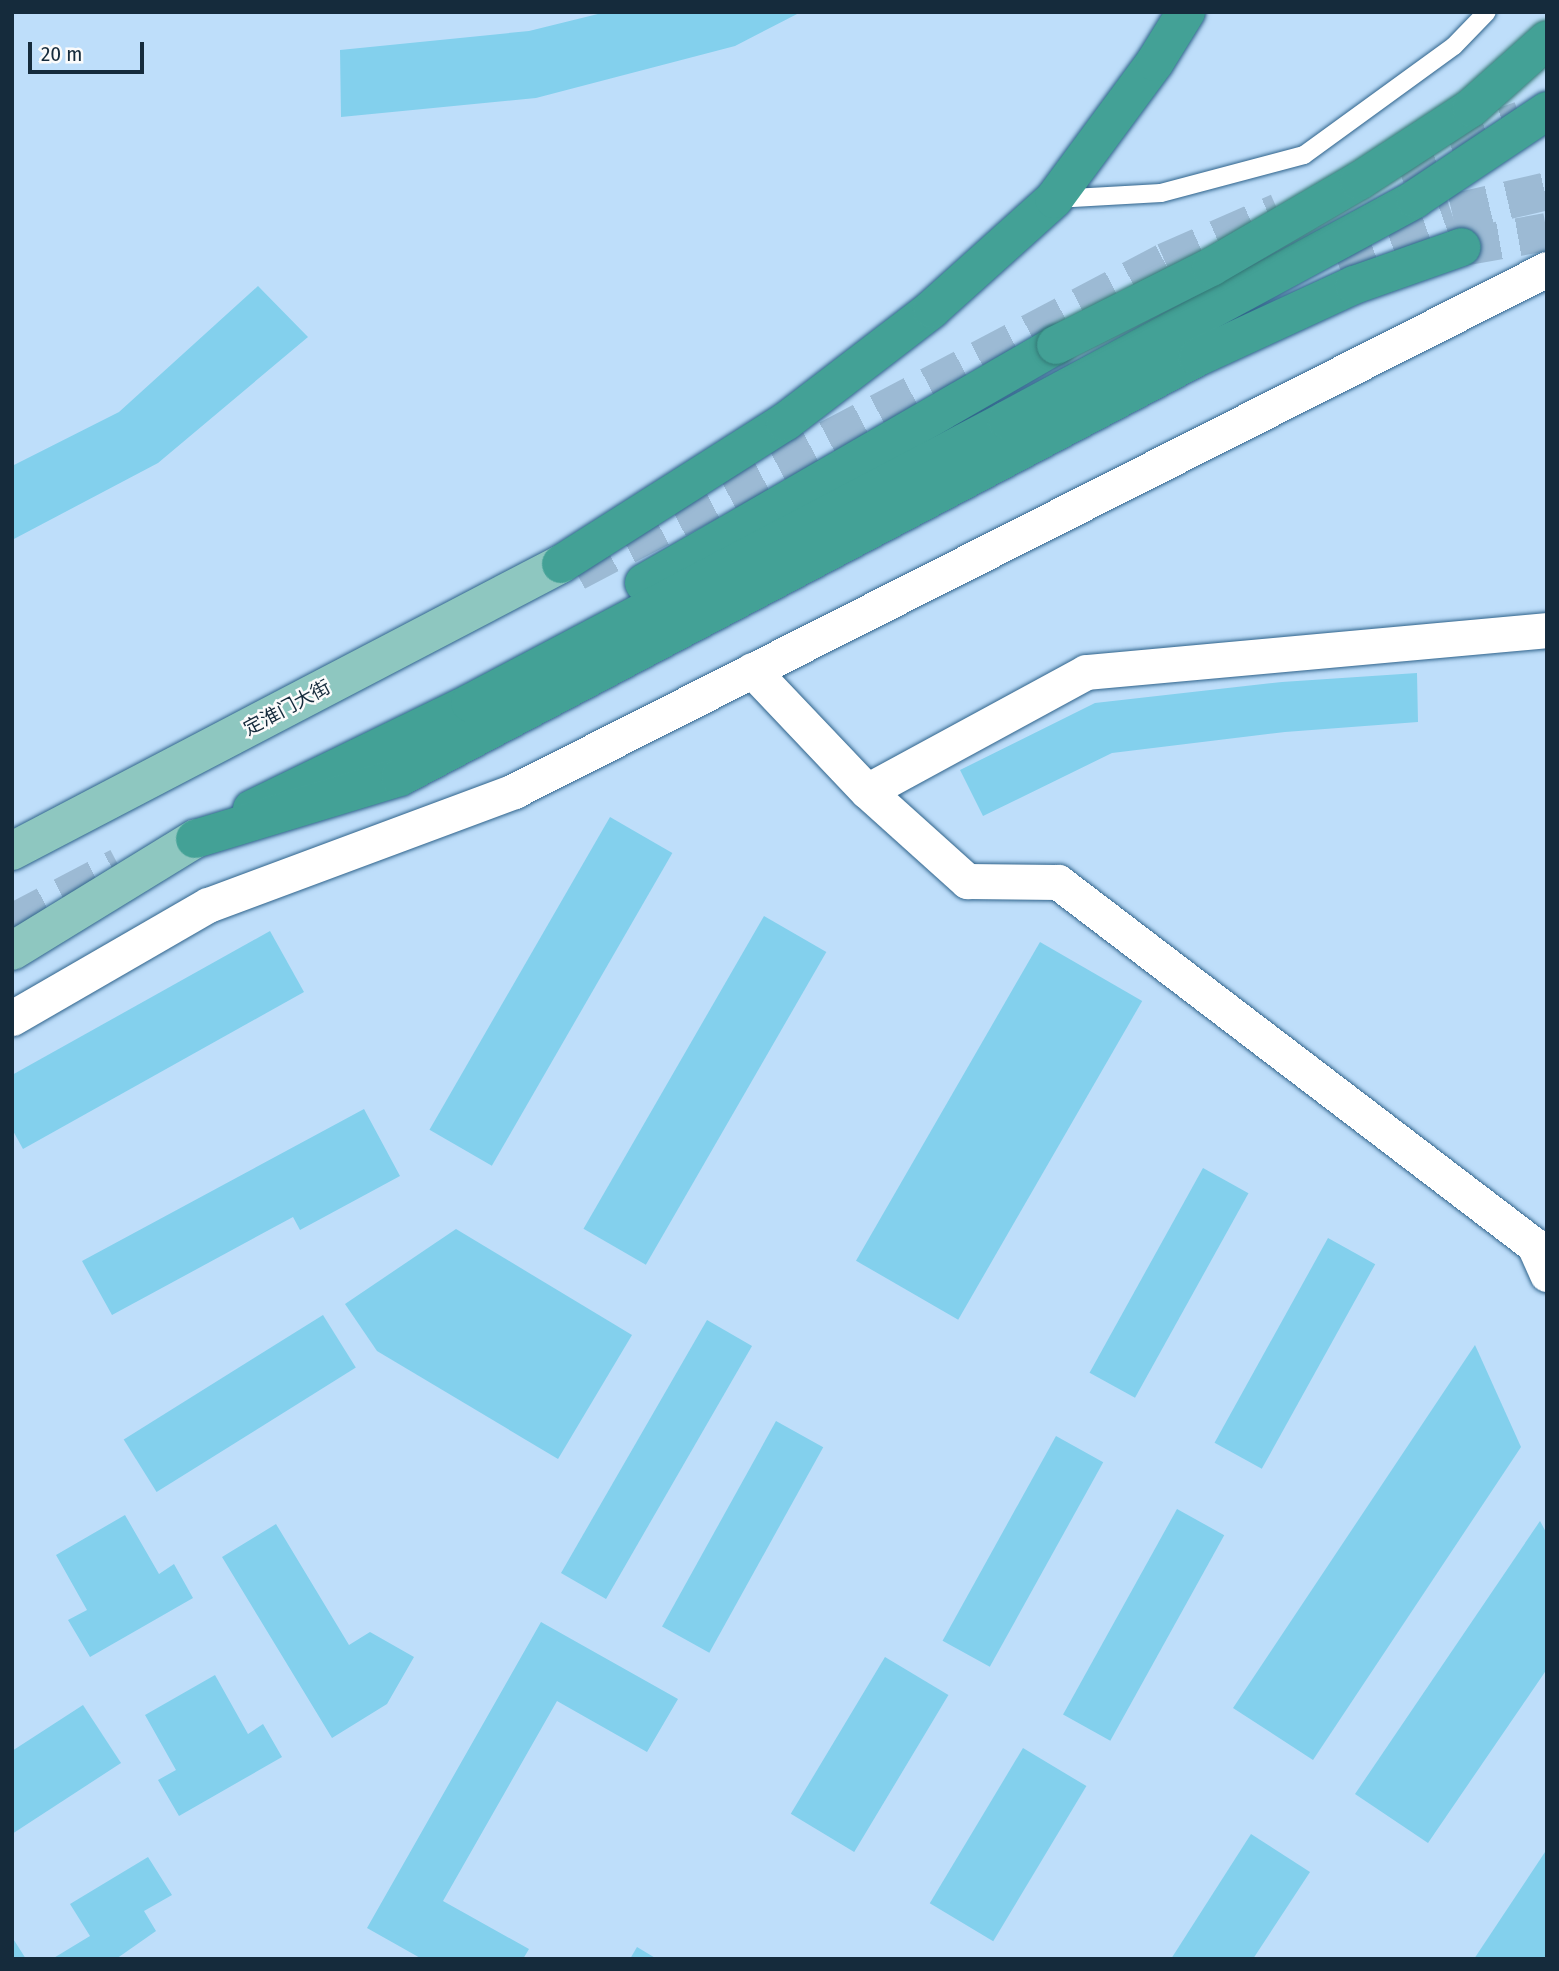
<!DOCTYPE html>
<meta charset="utf-8">
<style>
body{margin:0}
#map{position:relative;width:1559px;height:1971px;overflow:hidden;background:#bedefa;font-family:"Fira Sans Condensed","Noto Sans SC",sans-serif}
div>[style]{position:absolute}
.building>*{inset:0;background:#83d0ed;transform-origin:0 0}
.highway-tunnel>*{height:38px;margin-top:-19px;transform-origin:0;background:repeating-linear-gradient(90deg,#9cbad4 0 38px,transparent 0 57px)}
.roads{filter:drop-shadow(0 0 2px #2f638b) drop-shadow(0 0 2px #2f638b)}
.lane>*{height:18px;margin:-9px;padding:0 9px;transform-origin:9px;border-radius:9px;background:#fff}
.street>*{height:35px;margin:-17.5px;padding:0 17.5px;transform-origin:17.5px;border-radius:17.5px;background:#fff}
.primary>*{height:38px;margin:-19px;padding:0 19px;transform-origin:19px;border-radius:19px;background:#8ec7c0}
.highway>*{height:38px;margin:-19px;padding:0 19px;transform-origin:19px;border-radius:19px;background:#43a196}
.bridges{filter:drop-shadow(0 0 2px #337876) drop-shadow(0 0 2px #337876)}
.highway-bridge>*{height:38px;margin:-19px;padding:0 19px;transform-origin:19px;border-radius:19px;background:#43a196}
span{translate:-50% -50%;white-space:nowrap;text-align:center;line-height:1.15;-webkit-text-stroke:5px #fbfbfb;paint-order:stroke}
.street-label{font-size:19px;color:#152b3c}
.frame{position:absolute;inset:0;border:14px solid #152b3c;pointer-events:none}
.scale{position:absolute;left:28px;top:42px;width:116px;height:32px;box-sizing:border-box;border:4px solid #152b3c;border-top:0;padding-left:9px;font-size:21px;line-height:24px;white-space:nowrap;color:#152b3c;-webkit-text-stroke:5px #fbfbfb;paint-order:stroke}
</style>
<div id="map">
<div class="building">
<div style="clip-path:polygon(606px 12px,801px 12px,735px 46px,536px 98px,341px 117px,340px 50px,529px 31px)"></div>
<div style="clip-path:polygon(258px 286px,308px 337px,158px 463px,12px 540px,12px 466px,119px 412px)"></div>
<div style="clip-path:polygon(1417px 673px,1418px 722px,1285px 732px,1112px 753px,983px 816px,960px 770px,1095px 703px,1282px 682px)"></div>
<div style="left:610px;top:817px;width:72px;height:361px;rotate:30deg"></div>
<div style="left:764px;top:916px;width:72px;height:361px;rotate:30deg"></div>
<div style="clip-path:polygon(270px 931px,304px 992px,23px 1149px,12px 1129px,12px 1075px)"></div>
<div style="left:1040px;top:942px;width:118px;height:368px;rotate:30deg"></div>
<div style="clip-path:polygon(364px 1109px,400px 1176px,300px 1230px,293px 1217px,112px 1315px,82px 1261px)"></div>
<div style="left:1203px;top:1168px;width:52px;height:234px;rotate:29deg"></div>
<div style="clip-path:polygon(456px 1229px,632px 1335px,558px 1459px,377px 1351px,345px 1304px)"></div>
<div style="left:1328px;top:1238px;width:54px;height:234px;rotate:29deg"></div>
<div style="left:323px;top:1315px;width:62px;height:235px;rotate:58deg"></div>
<div style="left:707px;top:1320px;width:52px;height:292px;rotate:30deg"></div>
<div style="clip-path:polygon(1475px 1345px,1521px 1447px,1313px 1760px,1233px 1708px)"></div>
<div style="left:776px;top:1421px;width:54px;height:235px;rotate:29deg"></div>
<div style="left:1056px;top:1436px;width:54px;height:234px;rotate:29deg"></div>
<div style="left:1177px;top:1509px;width:54px;height:235px;rotate:29deg"></div>
<div style="clip-path:polygon(125px 1515px,159px 1574px,174px 1564px,193px 1598px,90px 1657px,68px 1620px,87px 1610px,56px 1555px)"></div>
<div style="clip-path:polygon(1540px 1521px,1547px 1534px,1547px 1669px,1428px 1843px,1355px 1794px)"></div>
<div style="clip-path:polygon(276px 1524px,349px 1645px,370px 1632px,414px 1657px,387px 1704px,332px 1738px,222px 1557px)"></div>
<div style="clip-path:polygon(541px 1622px,678px 1699px,647px 1752px,557px 1701px,443px 1901px,529px 1949px,523px 1959px,422px 1959px,367px 1928px)"></div>
<div style="left:885px;top:1657px;width:74px;height:183px;rotate:31deg"></div>
<div style="clip-path:polygon(215px 1675px,248px 1734px,263px 1724px,282px 1757px,179px 1816px,158px 1780px,176px 1770px,145px 1715px)"></div>
<div style="clip-path:polygon(83px 1705px,121px 1763px,12px 1834px,12px 1751px)"></div>
<div style="left:1023px;top:1748px;width:74px;height:181px;rotate:31deg"></div>
<div style="clip-path:polygon(1251px 1834px,1310px 1872px,1253px 1959px,1171px 1959px)"></div>
<div style="clip-path:polygon(1547px 1849px,1546px 1959px,1474px 1959px)"></div>
<div style="clip-path:polygon(148px 1857px,172px 1895px,144px 1911px,156px 1931px,116px 1959px,52px 1959px,90px 1936px,70px 1904px)"></div>
<div style="clip-path:polygon(12px 1937px,26px 1959px,12px 1959px)"></div>
<div style="clip-path:polygon(637px 1947px,657px 1959px,630px 1959px)"></div>
</div>
<div class="highway-tunnel">
<div style="left:1397px;top:165px;width:132px;rotate:-19.9deg"></div>
<div style="left:1462px;top:247px;width:86px;rotate:-10deg"></div>
<div style="left:1335px;top:255px;width:124px;rotate:-19.7deg"></div>
<div style="left:1452px;top:213px;width:98px;rotate:-13deg"></div>
<div style="left:576px;top:572px;width:666px;rotate:-27.76deg"></div>
<div style="left:1165px;top:262px;width:124px;rotate:-23.7deg"></div>
<div style="left:12px;top:923px;width:121px;rotate:-27.6deg"></div>
</div>
<div class="roads">
<div class="lane">
<div style="left:1055px;top:199px;width:106px;rotate:-3.2deg"></div>
<div style="left:1161px;top:193px;width:148px;rotate:-14.9deg"></div>
<div style="left:1304px;top:155px;width:185px;rotate:-36deg"></div>
<div style="left:1454px;top:46px;width:47px;rotate:-45.9deg"></div>
</div>
<div class="street">
<div style="left:752px;top:670px;width:167px;rotate:46.5deg"></div>
<div style="left:867px;top:791px;width:249px;rotate:-28.5deg"></div>
<div style="left:1086px;top:672px;width:463px;rotate:-5.2deg"></div>
<div style="left:867px;top:791px;width:135px;rotate:42deg"></div>
<div style="left:967px;top:881px;width:91px;rotate:0.6deg"></div>
<div style="left:1058px;top:882px;width:599px;rotate:37.33deg"></div>
<div style="left:1534px;top:1245px;width:32px;rotate:66deg"></div>
<div style="left:12px;top:1018px;width:226px;rotate:-30deg"></div>
<div style="left:208px;top:905px;width:327px;rotate:-20.4deg"></div>
<div style="left:514px;top:791px;width:1157px;rotate:-26.81deg"></div>
</div>
<div class="primary">
<div style="left:12px;top:851px;width:619px;rotate:-27.6deg"></div>
<div style="left:12px;top:951px;width:215px;rotate:-31.5deg"></div>
</div>
<div class="highway">
<div style="left:561px;top:564px;width:265px;rotate:-32.4deg"></div>
<div style="left:785px;top:422px;width:185px;rotate:-37.5deg"></div>
<div style="left:932px;top:309px;width:164px;rotate:-42deg"></div>
<div style="left:1054px;top:199px;width:170px;rotate:-53.6deg"></div>
<div style="left:1155px;top:62px;width:59px;rotate:-58.2deg"></div>
<div style="left:644px;top:583px;width:476px;rotate:-30deg"></div>
<div style="left:252px;top:809px;width:242px;rotate:-25.9deg"></div>
<div style="left:470px;top:703px;width:607px;rotate:-27.79deg"></div>
<div style="left:1007px;top:420px;width:464px;rotate:-28.4deg"></div>
<div style="left:1415px;top:199px;width:159px;rotate:-33.7deg"></div>
<div style="left:195px;top:839px;width:214px;rotate:-16.8deg"></div>
<div style="left:400px;top:777px;width:902px;rotate:-27.76deg"></div>
<div style="left:1198px;top:357px;width:172px;rotate:-24.8deg"></div>
<div style="left:1354px;top:285px;width:114px;rotate:-19.4deg"></div>
</div>
</div>
<div class="bridges">
<div class="highway-bridge">
<div style="left:1056px;top:345px;width:174px;rotate:-26.7deg"></div>
<div style="left:1211px;top:267px;width:171px;rotate:-30.2deg"></div>
<div style="left:1359px;top:181px;width:134px;rotate:-33.1deg"></div>
<div style="left:1471px;top:108px;width:102px;rotate:-41.8deg"></div>
</div>
</div>
<div class="street-label">
<span style="left:287px;top:708px;rotate:-28deg">定淮门大街</span>
</div>
<div class="frame"></div>
<div class="scale">20 m</div>
</div>
